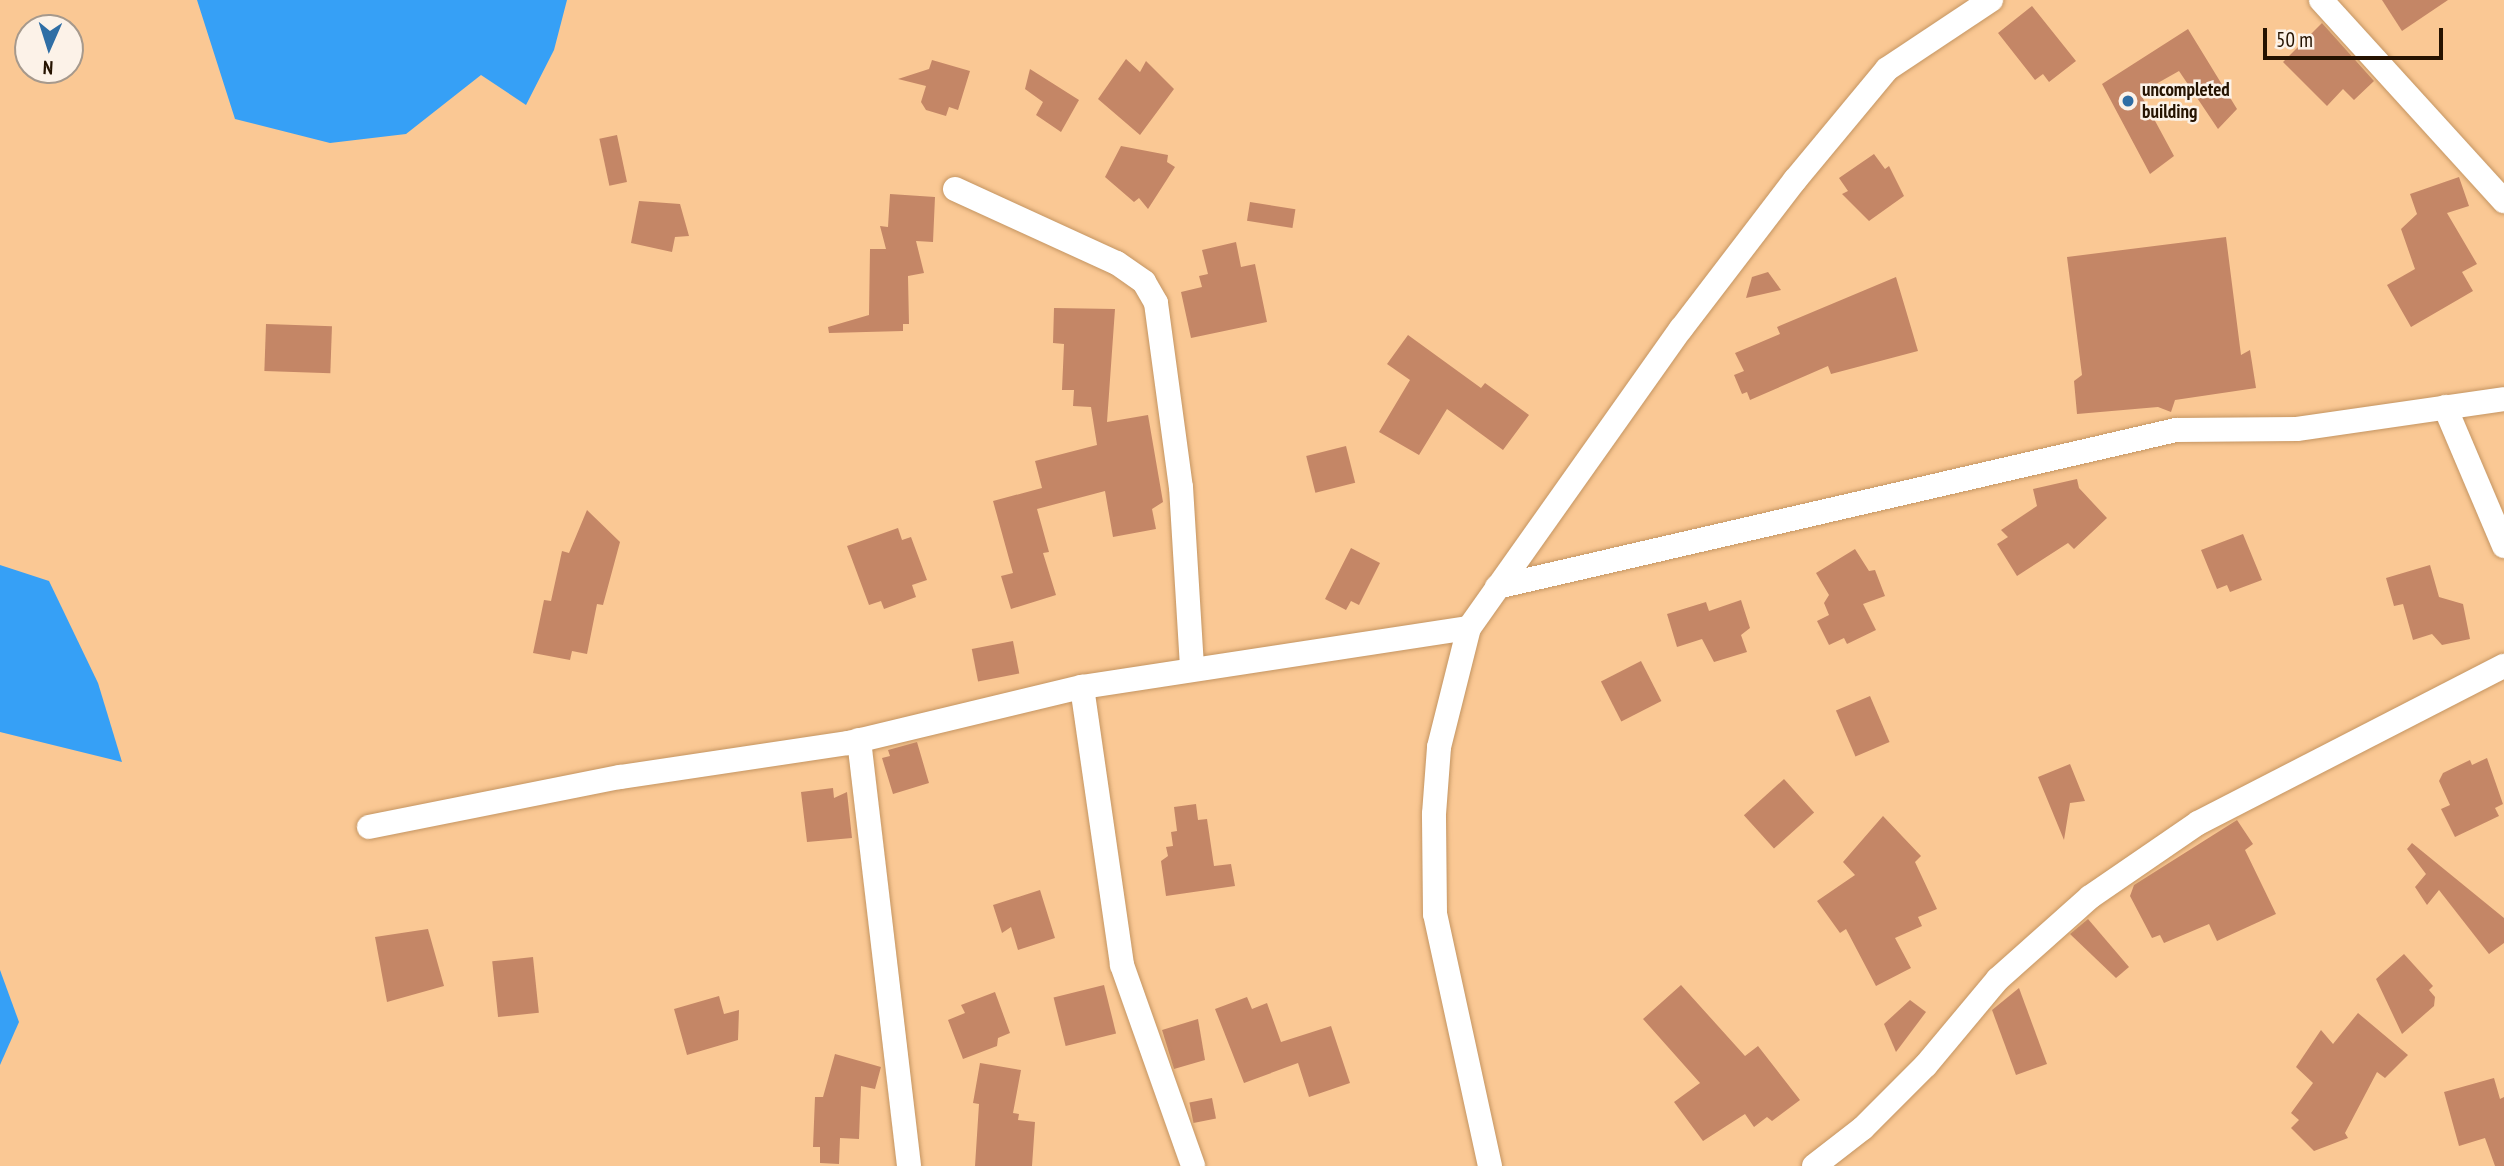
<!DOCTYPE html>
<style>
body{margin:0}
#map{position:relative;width:2504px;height:1166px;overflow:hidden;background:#fac894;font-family:"PT Sans Narrow",sans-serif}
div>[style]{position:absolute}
.water>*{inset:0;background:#36a0f6}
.building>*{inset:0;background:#c48666;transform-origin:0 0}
.roads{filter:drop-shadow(0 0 2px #c49562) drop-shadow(0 0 2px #c49562)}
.street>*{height:24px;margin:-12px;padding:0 12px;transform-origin:12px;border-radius:12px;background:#fff}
.dots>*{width:19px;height:19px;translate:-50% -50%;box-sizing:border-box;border:4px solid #fcf2e8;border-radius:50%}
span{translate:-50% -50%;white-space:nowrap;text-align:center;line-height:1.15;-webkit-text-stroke:5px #fcf2e8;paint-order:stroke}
.poi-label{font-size:19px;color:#251301;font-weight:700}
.left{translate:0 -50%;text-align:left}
.north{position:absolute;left:14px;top:14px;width:70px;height:70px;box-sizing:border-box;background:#fcf2e8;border:2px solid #a6998c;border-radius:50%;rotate:183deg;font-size:19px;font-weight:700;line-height:28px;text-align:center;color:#251301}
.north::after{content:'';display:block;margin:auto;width:24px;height:32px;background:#2f6ea5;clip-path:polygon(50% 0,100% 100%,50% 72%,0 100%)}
.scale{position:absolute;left:2263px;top:28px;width:180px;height:32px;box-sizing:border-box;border:4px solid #251301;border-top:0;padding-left:9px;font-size:21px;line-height:24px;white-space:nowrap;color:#251301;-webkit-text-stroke:5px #fcf2e8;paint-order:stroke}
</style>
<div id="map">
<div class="water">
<div style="clip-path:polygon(197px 0,567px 0,554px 50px,526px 105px,481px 75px,406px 134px,330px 143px,235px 119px)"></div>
<div style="clip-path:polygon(0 565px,49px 581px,98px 683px,122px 762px,0 732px)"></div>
<div style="clip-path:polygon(0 970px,19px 1022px,0 1065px)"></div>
</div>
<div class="building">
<div style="clip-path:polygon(2382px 0,2448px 0,2402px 31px)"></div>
<div style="clip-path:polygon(2032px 6px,2076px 61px,2049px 82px,2043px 74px,2035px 80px,1998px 33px)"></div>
<div style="clip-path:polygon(2322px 23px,2374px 81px,2354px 100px,2343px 89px,2327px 106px,2283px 62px)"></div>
<div style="clip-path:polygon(2188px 29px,2237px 109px,2218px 129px,2179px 71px,2140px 93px,2174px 156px,2150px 174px,2102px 84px)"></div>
<div style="clip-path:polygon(1126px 59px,1140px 72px,1146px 61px,1174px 89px,1140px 135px,1098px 99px)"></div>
<div style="clip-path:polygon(932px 60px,970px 71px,958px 110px,949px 107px,946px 116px,926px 110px,921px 102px,926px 86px,898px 79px,929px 69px)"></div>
<div style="clip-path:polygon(1030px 69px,1079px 100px,1061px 132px,1036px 115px,1043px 102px,1025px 89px)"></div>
<div style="left:617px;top:135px;width:48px;height:18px;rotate:78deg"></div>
<div style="clip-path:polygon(1121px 146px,1168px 155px,1167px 162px,1175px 167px,1148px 209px,1139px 198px,1134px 202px,1105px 177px)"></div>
<div style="clip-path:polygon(1874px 154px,1885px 169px,1889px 166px,1904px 196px,1869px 221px,1842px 194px,1848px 191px,1839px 178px)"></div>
<div style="clip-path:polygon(2459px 177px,2469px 206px,2447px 213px,2477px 264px,2462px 272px,2473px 291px,2411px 327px,2387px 285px,2415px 269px,2401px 229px,2417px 214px,2410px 194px)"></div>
<div style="clip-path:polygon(890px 194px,935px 197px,933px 242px,916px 241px,924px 273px,908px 276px,909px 324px,903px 324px,903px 331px,829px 333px,828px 327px,869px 315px,870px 249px,886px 249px,880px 226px,888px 227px)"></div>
<div style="clip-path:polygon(639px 201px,680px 204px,689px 236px,675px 237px,672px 252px,631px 243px)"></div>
<div style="left:1250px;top:202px;width:46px;height:19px;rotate:9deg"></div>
<div style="clip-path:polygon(2226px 237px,2241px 355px,2250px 350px,2256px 388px,2175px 400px,2171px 412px,2158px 407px,2077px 414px,2074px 381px,2082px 375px,2067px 257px)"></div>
<div style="clip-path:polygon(1236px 242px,1241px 267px,1255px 264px,1267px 322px,1191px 338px,1181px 292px,1202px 287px,1199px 276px,1208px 274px,1202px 250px)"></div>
<div style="clip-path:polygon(1768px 272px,1781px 290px,1746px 298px,1752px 277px)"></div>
<div style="clip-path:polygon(1896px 277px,1918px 351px,1831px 374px,1828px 366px,1750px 400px,1747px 392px,1742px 394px,1734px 375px,1744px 371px,1735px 353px,1780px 334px,1777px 327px)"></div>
<div style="clip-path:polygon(1054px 308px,1115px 309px,1107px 422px,1148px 415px,1163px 502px,1152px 509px,1156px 529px,1113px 537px,1105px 491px,1037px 509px,1049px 552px,1043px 553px,1056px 595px,1011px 609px,1001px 576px,1013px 573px,993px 501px,1042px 488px,1035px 461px,1097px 445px,1091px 407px,1073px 406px,1074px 390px,1062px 390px,1064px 344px,1053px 343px)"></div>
<div style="left:266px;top:324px;width:66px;height:47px;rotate:2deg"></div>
<div style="clip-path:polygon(1408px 335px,1481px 388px,1485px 383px,1529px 415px,1503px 450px,1447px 409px,1419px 455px,1379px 432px,1410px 380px,1387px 364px)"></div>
<div style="left:1346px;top:446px;width:38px;height:41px;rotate:76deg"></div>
<div style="clip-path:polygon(2077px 479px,2079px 488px,2107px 518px,2074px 549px,2068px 543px,2017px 576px,1997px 544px,2008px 537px,2001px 530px,2037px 506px,2033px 489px)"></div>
<div style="clip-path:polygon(587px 510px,620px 542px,603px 605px,597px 604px,587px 654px,572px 651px,570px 660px,533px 653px,544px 600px,551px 601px,562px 551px,569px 553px)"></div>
<div style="clip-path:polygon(898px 528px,902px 540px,911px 537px,927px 580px,912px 585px,916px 597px,884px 609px,881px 601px,869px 605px,847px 546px)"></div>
<div style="clip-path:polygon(2243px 534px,2262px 580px,2230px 592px,2227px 585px,2217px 589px,2201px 550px)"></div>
<div style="clip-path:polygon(1351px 548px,1380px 563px,1359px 605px,1351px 601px,1346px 610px,1325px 599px)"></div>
<div style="clip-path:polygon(1855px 549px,1869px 571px,1875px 570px,1885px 596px,1863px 604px,1876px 630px,1847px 644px,1844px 638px,1829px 645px,1817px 621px,1829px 615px,1824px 603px,1829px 595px,1816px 573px)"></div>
<div style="clip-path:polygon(2430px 565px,2439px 597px,2463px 604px,2470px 639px,2442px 645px,2432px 634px,2413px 640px,2403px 604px,2394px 606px,2386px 578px)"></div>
<div style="clip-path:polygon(1741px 600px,1750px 628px,1741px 635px,1747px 652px,1714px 662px,1702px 639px,1677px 647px,1667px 614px,1706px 602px,1709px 611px)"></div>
<div style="left:1013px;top:641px;width:33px;height:42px;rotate:79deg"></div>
<div style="left:1641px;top:661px;width:45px;height:45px;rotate:63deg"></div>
<div style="left:1870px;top:696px;width:50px;height:37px;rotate:67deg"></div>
<div style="clip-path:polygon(917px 742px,929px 783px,893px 794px,882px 758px,890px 756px,888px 750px)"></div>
<div style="clip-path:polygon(2487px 758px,2503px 804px,2495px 808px,2499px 816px,2455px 837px,2441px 809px,2450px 805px,2439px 781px,2443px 773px,2470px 760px,2472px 765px)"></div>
<div style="clip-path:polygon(2070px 764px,2085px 801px,2070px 803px,2064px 840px,2038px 777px)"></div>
<div style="left:1784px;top:779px;width:45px;height:54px;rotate:48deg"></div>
<div style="clip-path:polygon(833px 788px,834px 798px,847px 792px,852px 838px,807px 842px,801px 792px)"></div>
<div style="clip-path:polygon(1196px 804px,1198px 820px,1207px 819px,1214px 866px,1231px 864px,1235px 886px,1166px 896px,1161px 861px,1168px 856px,1166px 847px,1173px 846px,1171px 832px,1177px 831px,1174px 807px)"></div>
<div style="clip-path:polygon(1883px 816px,1921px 856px,1915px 862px,1937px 909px,1918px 917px,1922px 926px,1895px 938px,1911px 968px,1876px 986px,1846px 929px,1840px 933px,1817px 901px,1855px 875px,1843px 862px)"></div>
<div style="clip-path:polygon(2237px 820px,2253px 844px,2245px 850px,2276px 914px,2217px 941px,2209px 924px,2164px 943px,2160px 935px,2152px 938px,2130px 896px,2134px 885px)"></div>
<div style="clip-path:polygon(2412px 843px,2504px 918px,2504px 943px,2489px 954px,2439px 890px,2427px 905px,2415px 887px,2426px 874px,2407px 849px)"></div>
<div style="clip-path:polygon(1040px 890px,1055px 938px,1018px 950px,1011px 927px,1002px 933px,993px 905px)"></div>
<div style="clip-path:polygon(2088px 919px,2129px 967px,2116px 978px,2070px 934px)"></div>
<div style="clip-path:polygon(428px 929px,444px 986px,387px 1002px,375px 937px)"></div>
<div style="clip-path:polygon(2404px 954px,2433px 986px,2429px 990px,2435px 997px,2434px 1006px,2402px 1034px,2376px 979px)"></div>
<div style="left:533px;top:957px;width:56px;height:41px;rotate:84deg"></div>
<div style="left:1104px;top:985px;width:50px;height:52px;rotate:76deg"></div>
<div style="clip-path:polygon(1681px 985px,1745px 1056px,1758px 1046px,1800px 1100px,1772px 1121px,1767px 1117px,1754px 1127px,1745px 1114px,1703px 1141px,1674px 1102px,1700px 1083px,1643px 1019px)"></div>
<div style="clip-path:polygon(2019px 988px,2047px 1064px,2016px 1075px,1992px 1010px)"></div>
<div style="clip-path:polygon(995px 992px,1010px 1033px,998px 1038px,997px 1046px,963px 1059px,948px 1020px,965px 1013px,961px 1005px)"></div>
<div style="clip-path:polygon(719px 996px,724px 1014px,739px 1010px,738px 1040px,687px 1055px,674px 1009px)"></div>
<div style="clip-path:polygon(1247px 997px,1252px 1009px,1267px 1003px,1281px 1042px,1331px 1026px,1350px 1083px,1309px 1097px,1298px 1063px,1244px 1083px,1215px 1009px)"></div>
<div style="clip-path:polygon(1910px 1000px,1926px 1012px,1896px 1052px,1884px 1024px)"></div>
<div style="clip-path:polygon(2358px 1013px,2408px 1055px,2385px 1078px,2377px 1072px,2345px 1133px,2348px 1138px,2314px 1151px,2291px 1128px,2299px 1120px,2291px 1113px,2313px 1083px,2296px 1067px,2321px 1030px,2333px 1044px)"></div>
<div style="clip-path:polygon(1198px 1019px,1205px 1060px,1174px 1069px,1162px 1030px)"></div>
<div style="clip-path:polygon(835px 1054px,881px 1067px,875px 1089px,861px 1086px,859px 1139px,840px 1138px,839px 1164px,820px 1163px,820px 1147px,813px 1147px,815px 1097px,823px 1097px)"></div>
<div style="clip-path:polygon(980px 1063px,1021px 1070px,1013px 1113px,1019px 1114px,1018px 1120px,1035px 1122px,1032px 1166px,975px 1166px,979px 1104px,973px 1103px)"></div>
<div style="clip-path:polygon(2494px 1078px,2500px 1099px,2504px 1097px,2504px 1166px,2495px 1166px,2485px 1138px,2459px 1146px,2444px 1092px)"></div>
<div style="left:1212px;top:1098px;width:21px;height:23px;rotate:79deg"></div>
</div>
<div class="roads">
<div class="street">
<div style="left:2321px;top:0;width:272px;rotate:47.7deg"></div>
<div style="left:955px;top:189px;width:178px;rotate:24.6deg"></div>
<div style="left:1117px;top:263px;width:33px;rotate:35deg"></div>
<div style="left:1144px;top:282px;width:24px;rotate:60deg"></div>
<div style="left:1156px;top:303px;width:186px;rotate:82.3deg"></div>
<div style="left:1181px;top:487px;width:181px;rotate:86.5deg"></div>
<div style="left:2445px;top:407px;width:151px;rotate:67deg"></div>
<div style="left:1497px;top:587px;width:697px;rotate:-13.02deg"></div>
<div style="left:2176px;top:430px;width:121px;rotate:-0.5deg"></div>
<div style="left:2297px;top:429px;width:209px;rotate:-8.2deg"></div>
<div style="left:1082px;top:687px;width:281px;rotate:81.8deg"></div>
<div style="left:1122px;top:965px;width:213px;rotate:70.5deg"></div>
<div style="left:859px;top:740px;width:429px;rotate:83.3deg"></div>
<div style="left:369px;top:827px;width:256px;rotate:-11.3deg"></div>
<div style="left:620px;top:777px;width:231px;rotate:-8.5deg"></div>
<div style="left:848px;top:743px;width:241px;rotate:-13.5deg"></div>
<div style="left:1082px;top:687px;width:391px;rotate:-8.7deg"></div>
<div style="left:1490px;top:1166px;width:258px;rotate:-102.3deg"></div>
<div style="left:1435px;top:914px;width:100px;rotate:-90.6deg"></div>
<div style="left:1434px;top:814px;width:67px;rotate:-85.7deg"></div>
<div style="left:1439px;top:747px;width:123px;rotate:-75.9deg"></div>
<div style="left:1469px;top:628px;width:367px;rotate:-54.7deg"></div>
<div style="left:1681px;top:329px;width:188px;rotate:-52.6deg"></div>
<div style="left:1795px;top:180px;width:144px;rotate:-50.3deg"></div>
<div style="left:1887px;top:69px;width:125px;rotate:-33.6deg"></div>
<div style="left:1814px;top:1166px;width:62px;rotate:-37.8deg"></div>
<div style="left:1863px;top:1128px;width:89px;rotate:-45deg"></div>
<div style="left:1926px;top:1065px;width:112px;rotate:-50.1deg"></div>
<div style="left:1998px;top:979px;width:123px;rotate:-41.7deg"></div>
<div style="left:2090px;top:897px;width:131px;rotate:-34.4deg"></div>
<div style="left:2198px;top:823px;width:344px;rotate:-27.2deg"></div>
</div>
</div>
<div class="dots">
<div style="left:2128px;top:101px;background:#2f6ea5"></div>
</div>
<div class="poi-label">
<span class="left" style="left:2142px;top:101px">uncompleted<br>building</span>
</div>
<div class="north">N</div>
<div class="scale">50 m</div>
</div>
